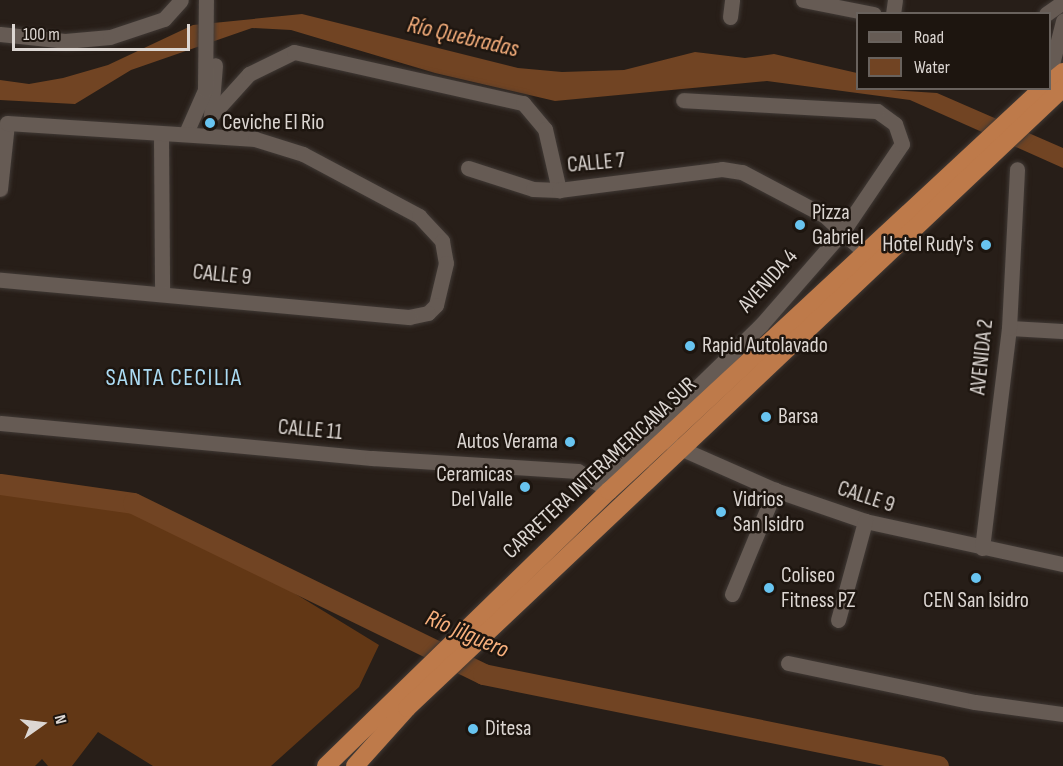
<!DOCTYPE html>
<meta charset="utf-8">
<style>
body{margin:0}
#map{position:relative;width:1063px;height:766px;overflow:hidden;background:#271e18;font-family:"Sofia Sans Condensed",sans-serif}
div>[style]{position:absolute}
.forest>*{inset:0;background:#623715}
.water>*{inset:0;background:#714423}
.river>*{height:21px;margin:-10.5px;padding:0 10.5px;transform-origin:10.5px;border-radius:10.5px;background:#714423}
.roads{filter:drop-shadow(0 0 2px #403935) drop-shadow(0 0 2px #403935)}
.minor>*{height:15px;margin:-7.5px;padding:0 7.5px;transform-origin:7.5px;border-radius:7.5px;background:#665b54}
.highway>*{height:18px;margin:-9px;padding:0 9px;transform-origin:9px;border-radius:9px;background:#be7a4a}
.dots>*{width:16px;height:16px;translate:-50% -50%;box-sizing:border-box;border:3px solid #1d150f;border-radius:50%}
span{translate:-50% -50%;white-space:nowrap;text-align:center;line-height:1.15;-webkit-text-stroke:5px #1d150f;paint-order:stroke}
.poi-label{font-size:22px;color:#dcd6d2}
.left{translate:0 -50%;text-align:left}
.right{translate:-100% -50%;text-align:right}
.street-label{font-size:22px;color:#dcd6d2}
.water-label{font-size:24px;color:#f8b07d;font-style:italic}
.neighbourhood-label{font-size:24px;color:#acdcf4;letter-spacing:1.5px}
.legend{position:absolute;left:856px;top:12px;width:195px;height:78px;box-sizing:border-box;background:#1d150f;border:2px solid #69625d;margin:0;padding:8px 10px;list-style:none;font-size:18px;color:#dcd6d2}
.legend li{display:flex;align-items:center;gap:12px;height:30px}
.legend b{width:30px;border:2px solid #69625d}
.north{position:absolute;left:12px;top:694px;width:60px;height:60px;-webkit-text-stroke:4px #1d150f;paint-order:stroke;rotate:76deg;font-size:16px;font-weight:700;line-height:24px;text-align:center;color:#dcd6d2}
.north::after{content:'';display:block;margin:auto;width:21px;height:27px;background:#dcd6d2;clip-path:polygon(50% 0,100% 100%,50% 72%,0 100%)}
.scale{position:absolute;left:12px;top:24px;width:178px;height:27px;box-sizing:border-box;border:3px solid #dcd6d2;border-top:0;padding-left:8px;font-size:18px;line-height:21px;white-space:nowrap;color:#dcd6d2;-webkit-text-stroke:4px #1d150f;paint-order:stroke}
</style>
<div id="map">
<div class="forest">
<div style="clip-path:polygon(0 484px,133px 503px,199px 535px,379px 645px,359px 687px,271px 766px,153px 766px,98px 732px,72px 766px,48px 766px,42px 759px,35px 766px,0 766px)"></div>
</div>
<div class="water">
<div style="clip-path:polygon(302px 14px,518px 68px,562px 72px,624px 70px,695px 52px,745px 58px,774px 54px,857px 73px,858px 88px,937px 93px,1063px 148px,1063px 168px,910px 100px,767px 81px,555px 101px,435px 73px,291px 30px,252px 28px,131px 70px,75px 104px,0 100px,0 80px,29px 84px,63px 78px,108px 65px,193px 25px)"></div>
</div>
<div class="river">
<div style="left:0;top:484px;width:134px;rotate:8.1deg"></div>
<div style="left:133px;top:503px;width:390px;rotate:26deg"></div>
<div style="left:483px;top:674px;width:464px;rotate:11.4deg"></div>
</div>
<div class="roads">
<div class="minor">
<div style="left:803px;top:0;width:72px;rotate:11.2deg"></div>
<div style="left:893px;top:14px;width:14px;rotate:-82deg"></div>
<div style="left:1046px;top:14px;width:21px;rotate:-35deg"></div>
<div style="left:730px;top:17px;width:17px;rotate:-83deg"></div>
<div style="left:0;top:34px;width:65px;rotate:6.1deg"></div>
<div style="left:65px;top:41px;width:45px;rotate:-5.1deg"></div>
<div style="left:110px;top:37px;width:57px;rotate:-18.4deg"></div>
<div style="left:164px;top:19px;width:25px;rotate:-48deg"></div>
<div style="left:1050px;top:72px;width:53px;rotate:-75.7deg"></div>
<div style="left:211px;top:115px;width:50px;rotate:-85.4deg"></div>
<div style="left:211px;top:116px;width:57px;rotate:-47.9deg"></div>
<div style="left:249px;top:74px;width:50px;rotate:-26.1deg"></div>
<div style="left:294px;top:52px;width:235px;rotate:12.6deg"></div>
<div style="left:523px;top:103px;width:34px;rotate:50deg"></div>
<div style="left:545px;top:129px;width:63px;rotate:77.1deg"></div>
<div style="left:186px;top:133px;width:47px;rotate:-66.2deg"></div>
<div style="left:205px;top:90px;width:90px;rotate:-89.4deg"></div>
<div style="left:161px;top:134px;width:158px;rotate:89.6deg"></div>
<div style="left:468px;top:168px;width:68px;rotate:17.9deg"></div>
<div style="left:533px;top:189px;width:26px;rotate:2deg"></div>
<div style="left:559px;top:190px;width:164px;rotate:-7.3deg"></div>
<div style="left:722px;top:169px;width:20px;rotate:9deg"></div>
<div style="left:742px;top:172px;width:94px;rotate:27.9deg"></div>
<div style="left:825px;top:216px;width:67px;rotate:42.6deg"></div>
<div style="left:0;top:189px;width:66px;rotate:-83.9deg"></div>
<div style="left:7px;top:123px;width:249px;rotate:3.7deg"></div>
<div style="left:255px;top:139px;width:50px;rotate:17.4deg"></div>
<div style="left:303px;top:154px;width:132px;rotate:28.1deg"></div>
<div style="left:419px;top:216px;width:34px;rotate:47deg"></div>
<div style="left:442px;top:241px;width:22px;rotate:80deg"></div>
<div style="left:446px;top:263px;width:43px;rotate:103.4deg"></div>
<div style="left:436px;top:305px;width:11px;rotate:135deg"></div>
<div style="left:428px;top:313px;width:19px;rotate:168deg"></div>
<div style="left:409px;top:317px;width:411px;rotate:-174.8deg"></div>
<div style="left:1009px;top:328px;width:54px;rotate:3.2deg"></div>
<div style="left:0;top:423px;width:374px;rotate:5.4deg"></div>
<div style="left:372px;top:458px;width:206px;rotate:3.6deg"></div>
<div style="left:578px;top:471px;width:34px;rotate:32deg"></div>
<div style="left:673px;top:445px;width:111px;rotate:23.8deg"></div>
<div style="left:775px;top:490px;width:95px;rotate:19deg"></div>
<div style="left:865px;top:521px;width:203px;rotate:12.3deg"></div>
<div style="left:601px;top:481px;width:223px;rotate:-44.3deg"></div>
<div style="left:761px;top:325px;width:125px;rotate:-48.9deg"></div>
<div style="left:843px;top:231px;width:105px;rotate:-55.9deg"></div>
<div style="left:902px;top:144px;width:21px;rotate:-109deg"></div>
<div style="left:895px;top:124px;width:22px;rotate:-144deg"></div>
<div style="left:877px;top:111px;width:194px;rotate:-176.8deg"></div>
<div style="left:982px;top:548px;width:222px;rotate:-83deg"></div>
<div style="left:1009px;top:328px;width:159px;rotate:-87.1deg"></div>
<div style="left:732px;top:594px;width:113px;rotate:-67.5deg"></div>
<div style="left:838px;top:620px;width:103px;rotate:-74.7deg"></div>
<div style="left:788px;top:663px;width:191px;rotate:11.8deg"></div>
<div style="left:975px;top:702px;width:89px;rotate:7.8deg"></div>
</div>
<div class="highway">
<div style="left:1050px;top:83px;width:17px;rotate:-40deg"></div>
<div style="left:326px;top:766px;width:395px;rotate:-44.2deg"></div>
<div style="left:609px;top:491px;width:592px;rotate:-42.88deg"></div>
<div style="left:355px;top:766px;width:78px;rotate:-48.1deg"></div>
<div style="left:407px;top:708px;width:903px;rotate:-43.38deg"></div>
</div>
</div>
<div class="dots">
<div style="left:210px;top:123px;background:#68c4f0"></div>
<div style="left:800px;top:225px;background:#68c4f0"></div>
<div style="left:986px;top:245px;background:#68c4f0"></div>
<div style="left:690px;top:346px;background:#68c4f0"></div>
<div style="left:766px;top:417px;background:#68c4f0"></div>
<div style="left:570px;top:442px;background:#68c4f0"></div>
<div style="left:525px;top:487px;background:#68c4f0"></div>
<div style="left:721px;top:512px;background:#68c4f0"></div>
<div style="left:976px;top:578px;background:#68c4f0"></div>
<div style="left:769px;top:588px;background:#68c4f0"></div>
<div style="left:473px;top:729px;background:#68c4f0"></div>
</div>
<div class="poi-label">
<span class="left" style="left:222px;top:123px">Ceviche El Rio</span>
<span class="left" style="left:812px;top:225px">Pizza<br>Gabriel</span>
<span class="right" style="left:974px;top:245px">Hotel Rudy's</span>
<span class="left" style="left:702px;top:346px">Rapid Autolavado</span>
<span class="left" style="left:778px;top:417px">Barsa</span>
<span class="right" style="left:558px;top:442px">Autos Verama</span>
<span class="right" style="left:513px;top:487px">Ceramicas<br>Del Valle</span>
<span class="left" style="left:733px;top:512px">Vidrios<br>San Isidro</span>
<span class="left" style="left:781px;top:588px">Coliseo<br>Fitness PZ</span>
<span style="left:976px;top:601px">CEN San Isidro</span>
<span class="left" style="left:485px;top:729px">Ditesa</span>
</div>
<div class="street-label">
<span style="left:596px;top:163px;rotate:-5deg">CALLE 7</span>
<span style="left:222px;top:275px;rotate:6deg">CALLE 9</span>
<span style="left:768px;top:281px;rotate:-48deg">AVENIDA 4</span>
<span style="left:982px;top:357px;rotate:-84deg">AVENIDA 2</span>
<span style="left:310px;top:430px;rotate:5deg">CALLE 11</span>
<span style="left:600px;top:468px;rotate:-43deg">CARRETERA INTERAMERICANA SUR</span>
<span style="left:866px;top:497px;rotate:18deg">CALLE 9</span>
</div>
<div class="water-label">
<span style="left:463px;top:37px;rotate:13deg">Río Quebradas</span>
<span style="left:467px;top:634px;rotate:23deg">Río Jilguero</span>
</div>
<div class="neighbourhood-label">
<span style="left:174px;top:378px">SANTA CECILIA</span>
</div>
<ul class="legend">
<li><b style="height:8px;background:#665b54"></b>Road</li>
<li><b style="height:16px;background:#714423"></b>Water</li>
</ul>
<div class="north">N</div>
<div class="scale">100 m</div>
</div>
